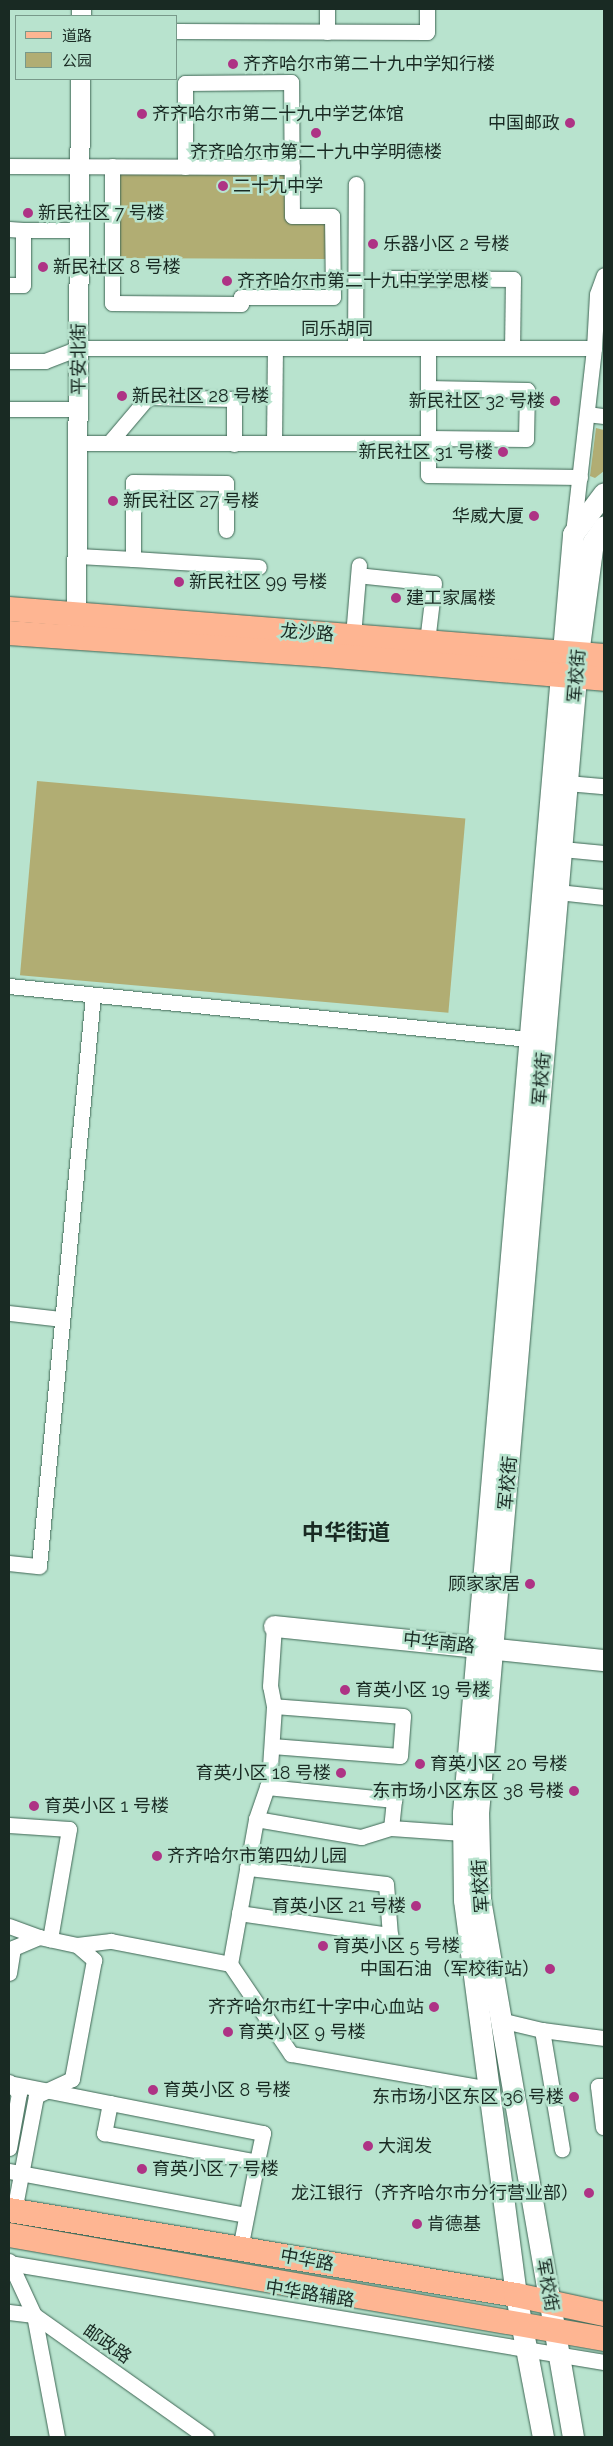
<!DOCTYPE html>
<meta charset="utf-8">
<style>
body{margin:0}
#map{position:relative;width:613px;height:2446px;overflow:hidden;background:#b8e3ce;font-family:Raleway,"Noto Sans SC",sans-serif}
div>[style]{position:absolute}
.green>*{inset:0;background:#b1ad73;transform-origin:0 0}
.roads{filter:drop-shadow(0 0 1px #3f6755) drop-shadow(0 0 1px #3f6755)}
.minor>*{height:15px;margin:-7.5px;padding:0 7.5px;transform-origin:7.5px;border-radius:7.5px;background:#fff}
.tertiary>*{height:19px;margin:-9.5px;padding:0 9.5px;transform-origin:9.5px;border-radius:9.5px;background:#fff}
.secondary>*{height:21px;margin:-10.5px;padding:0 10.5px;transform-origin:10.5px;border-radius:10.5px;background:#fff}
.primary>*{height:24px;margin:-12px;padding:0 12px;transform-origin:12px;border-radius:12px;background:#feb592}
.dots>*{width:14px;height:14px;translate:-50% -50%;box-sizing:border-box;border:2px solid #b8e3ce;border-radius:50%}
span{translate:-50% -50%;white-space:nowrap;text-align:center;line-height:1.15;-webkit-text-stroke:5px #b8e3ce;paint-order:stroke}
.poi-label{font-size:18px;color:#192a23}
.left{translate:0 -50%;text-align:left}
.right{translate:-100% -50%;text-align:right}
.street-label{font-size:18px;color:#192a23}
.district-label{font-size:22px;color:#192a23;font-weight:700}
.frame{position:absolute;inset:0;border:10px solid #192a23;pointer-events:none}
.legend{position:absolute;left:15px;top:15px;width:162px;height:65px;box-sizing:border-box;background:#b8e3ce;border:1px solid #78998a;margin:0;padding:6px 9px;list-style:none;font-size:15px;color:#192a23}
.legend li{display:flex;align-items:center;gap:10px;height:25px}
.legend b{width:25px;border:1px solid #78998a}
</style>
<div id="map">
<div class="green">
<div style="clip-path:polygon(117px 171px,288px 171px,288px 220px,330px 221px,330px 259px,116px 258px)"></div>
<div style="clip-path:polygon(596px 428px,604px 430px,604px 471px,595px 478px,590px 476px)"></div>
<div style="left:37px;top:781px;width:430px;height:195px;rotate:5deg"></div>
</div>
<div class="roads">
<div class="minor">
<div style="left:176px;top:31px;width:251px;rotate:0.2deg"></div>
<div style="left:427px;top:32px;width:23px;rotate:-90deg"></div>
<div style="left:327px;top:32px;width:23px;rotate:-90deg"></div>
<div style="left:9px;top:166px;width:283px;rotate:0.2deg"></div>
<div style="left:112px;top:166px;width:137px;rotate:90deg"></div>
<div style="left:112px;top:303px;width:129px;rotate:0.4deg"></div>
<div style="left:241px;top:304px;width:7px;rotate:-90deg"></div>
<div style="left:241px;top:297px;width:92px"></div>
<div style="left:333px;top:297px;width:81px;rotate:-90.7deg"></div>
<div style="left:332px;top:216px;width:40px;rotate:180deg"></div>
<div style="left:292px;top:216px;width:134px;rotate:-90.4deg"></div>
<div style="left:291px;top:82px;width:106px;rotate:179.5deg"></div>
<div style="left:185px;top:83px;width:84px;rotate:90deg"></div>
<div style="left:9px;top:229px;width:14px;rotate:4deg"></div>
<div style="left:23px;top:230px;width:55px;rotate:90deg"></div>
<div style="left:23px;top:285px;width:14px;rotate:180deg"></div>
<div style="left:23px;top:230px;width:57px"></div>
<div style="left:390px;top:278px;width:123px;rotate:0.5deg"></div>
<div style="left:513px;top:279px;width:69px;rotate:90.8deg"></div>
<div style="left:355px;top:348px;width:164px;rotate:-89.7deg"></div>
<div style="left:9px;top:361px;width:36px"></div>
<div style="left:45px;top:361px;width:36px;rotate:-21deg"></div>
<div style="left:79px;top:348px;width:515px"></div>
<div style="left:428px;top:388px;width:99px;rotate:1.2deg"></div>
<div style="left:527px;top:390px;width:49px;rotate:91.2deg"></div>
<div style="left:526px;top:439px;width:98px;rotate:-179.4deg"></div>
<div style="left:428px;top:438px;width:37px;rotate:90deg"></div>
<div style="left:428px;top:475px;width:152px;rotate:0.8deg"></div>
<div style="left:9px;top:409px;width:70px"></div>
<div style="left:587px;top:414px;width:17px;rotate:7deg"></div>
<div style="left:274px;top:442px;width:94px;rotate:-89.4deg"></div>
<div style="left:78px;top:443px;width:350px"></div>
<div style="left:428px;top:443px;width:95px;rotate:-90deg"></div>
<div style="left:109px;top:443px;width:60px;rotate:-49.7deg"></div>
<div style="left:148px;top:397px;width:86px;rotate:1.3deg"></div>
<div style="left:234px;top:399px;width:45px;rotate:90deg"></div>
<div style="left:573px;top:533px;width:186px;rotate:-83.5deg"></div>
<div style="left:594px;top:348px;width:54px;rotate:-86.8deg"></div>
<div style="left:597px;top:294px;width:20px;rotate:-70deg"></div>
<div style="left:78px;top:556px;width:55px;rotate:3.1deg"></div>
<div style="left:133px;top:559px;width:77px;rotate:-90deg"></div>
<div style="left:133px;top:482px;width:93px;rotate:0.6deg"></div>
<div style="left:226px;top:483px;width:47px;rotate:90deg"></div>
<div style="left:133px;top:559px;width:126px;rotate:3.6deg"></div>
<div style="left:366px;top:576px;width:68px;rotate:5.9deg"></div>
<div style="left:434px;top:583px;width:59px;rotate:96.8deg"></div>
<div style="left:353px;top:636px;width:71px;rotate:-85.2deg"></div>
<div style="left:567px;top:783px;width:37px;rotate:5deg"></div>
<div style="left:562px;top:849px;width:42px;rotate:5.4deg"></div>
<div style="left:558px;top:892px;width:46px;rotate:6.2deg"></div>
<div style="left:9px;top:986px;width:533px;rotate:5.82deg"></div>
<div style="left:9px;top:1313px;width:53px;rotate:6.5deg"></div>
<div style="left:9px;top:1563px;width:30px;rotate:6deg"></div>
<div style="left:39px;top:1566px;width:574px;rotate:-84.6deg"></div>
<div style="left:272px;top:1746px;width:128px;rotate:4.5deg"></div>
<div style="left:400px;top:1756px;width:40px;rotate:-85.7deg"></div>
<div style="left:403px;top:1716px;width:129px;rotate:-175.6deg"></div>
<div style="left:267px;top:1787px;width:128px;rotate:5.8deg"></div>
<div style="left:394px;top:1800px;width:28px;rotate:96deg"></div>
<div style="left:256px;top:1819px;width:107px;rotate:9.7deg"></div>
<div style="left:361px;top:1837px;width:31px;rotate:-17deg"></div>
<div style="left:391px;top:1828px;width:72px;rotate:4deg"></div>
<div style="left:9px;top:1825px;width:60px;rotate:3.8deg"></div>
<div style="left:69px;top:1829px;width:112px;rotate:99.8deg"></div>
<div style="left:239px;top:1913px;width:153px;rotate:8.3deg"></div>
<div style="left:390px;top:1935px;width:51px;rotate:-94.5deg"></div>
<div style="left:386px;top:1884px;width:140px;rotate:-173.4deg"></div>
<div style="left:9px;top:1926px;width:32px;rotate:20deg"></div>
<div style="left:77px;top:1945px;width:34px;rotate:-7deg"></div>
<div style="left:111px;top:1941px;width:121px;rotate:10.9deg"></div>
<div style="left:230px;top:1964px;width:109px;rotate:55.9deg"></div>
<div style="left:291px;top:2054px;width:201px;rotate:10deg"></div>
<div style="left:230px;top:1964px;width:147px;rotate:-79.8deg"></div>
<div style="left:256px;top:1819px;width:39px;rotate:-71deg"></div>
<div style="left:269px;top:1782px;width:76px;rotate:-86.2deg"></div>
<div style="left:274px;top:1706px;width:20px;rotate:-101deg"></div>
<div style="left:270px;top:1686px;width:60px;rotate:-86.2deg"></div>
<div style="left:9px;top:1973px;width:25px;rotate:-81deg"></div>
<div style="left:13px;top:1948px;width:28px;rotate:-23deg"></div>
<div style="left:39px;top:1937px;width:39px;rotate:12deg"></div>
<div style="left:77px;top:1945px;width:23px;rotate:41deg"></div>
<div style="left:94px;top:1960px;width:121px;rotate:100.5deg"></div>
<div style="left:72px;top:2079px;width:40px;rotate:155deg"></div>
<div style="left:36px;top:2096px;width:117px;rotate:100.8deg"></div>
<div style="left:500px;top:2020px;width:43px;rotate:13.4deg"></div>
<div style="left:542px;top:2030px;width:63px;rotate:7.4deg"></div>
<div style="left:542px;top:2030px;width:121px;rotate:80.5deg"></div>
<div style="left:9px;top:2082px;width:15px;rotate:48deg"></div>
<div style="left:19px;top:2093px;width:56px;rotate:100.3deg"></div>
<div style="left:9px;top:2083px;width:103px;rotate:11.2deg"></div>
<div style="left:110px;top:2103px;width:31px;rotate:101deg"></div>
<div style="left:104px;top:2133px;width:156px;rotate:10.7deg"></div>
<div style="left:257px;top:2162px;width:89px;rotate:101.1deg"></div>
<div style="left:110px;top:2103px;width:156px;rotate:11.1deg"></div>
<div style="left:263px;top:2133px;width:30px;rotate:102deg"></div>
<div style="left:603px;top:2127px;width:41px;rotate:-97deg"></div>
<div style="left:598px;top:2086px;width:6px"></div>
<div style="left:9px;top:2171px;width:241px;rotate:10.5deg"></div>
<div style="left:9px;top:2261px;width:60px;rotate:65.2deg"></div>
<div style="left:34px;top:2315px;width:211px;rotate:35.3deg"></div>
<div style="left:9px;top:2263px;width:603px;rotate:9.45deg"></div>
<div style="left:9px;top:2312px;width:25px;rotate:7deg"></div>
<div style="left:34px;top:2315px;width:124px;rotate:79.3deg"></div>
</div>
<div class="tertiary">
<div style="left:81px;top:16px;width:7px;rotate:-90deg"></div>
<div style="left:76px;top:627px;width:548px;rotate:-89.58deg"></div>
</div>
<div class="secondary">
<div style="left:274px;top:1626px;width:332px;rotate:5.9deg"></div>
<div style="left:543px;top:2437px;width:145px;rotate:-100.8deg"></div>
<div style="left:516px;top:2295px;width:398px;rotate:-97.5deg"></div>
<div style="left:464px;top:1900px;width:87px;rotate:-90.7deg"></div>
<div style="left:463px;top:1813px;width:1284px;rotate:-85.08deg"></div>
<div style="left:573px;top:534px;width:51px;rotate:-52.9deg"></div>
<div style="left:573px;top:2437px;width:546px;rotate:-99.81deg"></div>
<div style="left:480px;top:1899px;width:86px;rotate:-91.3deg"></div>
<div style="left:478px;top:1813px;width:1163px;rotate:-85.07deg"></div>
<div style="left:578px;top:654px;width:113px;rotate:-82.4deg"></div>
<div style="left:593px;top:542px;width:19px;rotate:-55deg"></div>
</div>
<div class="primary">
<div style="left:9px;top:609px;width:597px;rotate:4.52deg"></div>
<div style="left:9px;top:633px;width:317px;rotate:4deg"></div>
<div style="left:325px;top:655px;width:280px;rotate:4.9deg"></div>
<div style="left:9px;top:2210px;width:514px;rotate:9.52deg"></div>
<div style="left:516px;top:2295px;width:90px;rotate:12.2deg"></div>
<div style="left:9px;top:2235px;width:604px;rotate:9.91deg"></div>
</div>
</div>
<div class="dots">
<div style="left:233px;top:64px;background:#ae3385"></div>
<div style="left:142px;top:114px;background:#ae3385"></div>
<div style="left:570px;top:123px;background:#ae3385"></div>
<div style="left:316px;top:133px;background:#ae3385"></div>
<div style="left:223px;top:186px;background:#ae3385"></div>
<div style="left:28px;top:213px;background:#ae3385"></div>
<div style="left:373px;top:244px;background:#ae3385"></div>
<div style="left:43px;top:267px;background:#ae3385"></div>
<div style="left:227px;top:281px;background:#ae3385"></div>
<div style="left:122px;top:396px;background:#ae3385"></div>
<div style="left:555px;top:401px;background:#ae3385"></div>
<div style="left:503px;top:452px;background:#ae3385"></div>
<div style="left:113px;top:501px;background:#ae3385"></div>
<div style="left:534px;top:516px;background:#ae3385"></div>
<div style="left:179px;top:582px;background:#ae3385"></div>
<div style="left:396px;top:598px;background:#ae3385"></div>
<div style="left:530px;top:1584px;background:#ae3385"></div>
<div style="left:345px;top:1690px;background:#ae3385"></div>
<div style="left:420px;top:1764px;background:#ae3385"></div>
<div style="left:341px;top:1773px;background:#ae3385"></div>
<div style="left:574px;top:1791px;background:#ae3385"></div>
<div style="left:34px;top:1806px;background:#ae3385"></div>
<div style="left:157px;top:1856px;background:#ae3385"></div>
<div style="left:416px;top:1906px;background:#ae3385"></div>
<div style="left:323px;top:1946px;background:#ae3385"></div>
<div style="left:550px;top:1969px;background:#ae3385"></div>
<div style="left:434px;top:2007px;background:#ae3385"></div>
<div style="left:228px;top:2032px;background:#ae3385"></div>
<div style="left:153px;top:2090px;background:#ae3385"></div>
<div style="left:574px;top:2097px;background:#ae3385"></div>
<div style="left:368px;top:2146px;background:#ae3385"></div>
<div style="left:142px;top:2169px;background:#ae3385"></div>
<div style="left:589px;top:2193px;background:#ae3385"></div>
<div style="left:417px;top:2224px;background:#ae3385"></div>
</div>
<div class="poi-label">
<span class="left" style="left:243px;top:64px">齐齐哈尔市第二十九中学知行楼</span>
<span class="left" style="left:152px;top:114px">齐齐哈尔市第二十九中学艺体馆</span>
<span class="right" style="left:560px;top:123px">中国邮政</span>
<span style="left:316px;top:152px">齐齐哈尔市第二十九中学明德楼</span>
<span class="left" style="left:233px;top:186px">二十九中学</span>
<span class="left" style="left:38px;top:213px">新民社区 7 号楼</span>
<span class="left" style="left:383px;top:244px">乐器小区 2 号楼</span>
<span class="left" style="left:53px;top:267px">新民社区 8 号楼</span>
<span class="left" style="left:237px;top:281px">齐齐哈尔市第二十九中学学思楼</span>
<span class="left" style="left:132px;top:396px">新民社区 28 号楼</span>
<span class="right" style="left:545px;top:401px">新民社区 32 号楼</span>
<span class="right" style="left:493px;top:452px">新民社区 31 号楼</span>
<span class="left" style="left:123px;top:501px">新民社区 27 号楼</span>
<span class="right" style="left:524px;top:516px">华威大厦</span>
<span class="left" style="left:189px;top:582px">新民社区 99 号楼</span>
<span class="left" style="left:406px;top:598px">建工家属楼</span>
<span class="right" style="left:520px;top:1584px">顾家家居</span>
<span class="left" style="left:355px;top:1690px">育英小区 19 号楼</span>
<span class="left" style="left:430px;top:1764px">育英小区 20 号楼</span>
<span class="right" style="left:331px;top:1773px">育英小区 18 号楼</span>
<span class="right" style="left:564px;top:1791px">东市场小区东区 38 号楼</span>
<span class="left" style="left:44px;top:1806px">育英小区 1 号楼</span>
<span class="left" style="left:167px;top:1856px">齐齐哈尔市第四幼儿园</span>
<span class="right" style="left:406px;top:1906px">育英小区 21 号楼</span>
<span class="left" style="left:333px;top:1946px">育英小区 5 号楼</span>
<span class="right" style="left:540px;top:1969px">中国石油（军校街站）</span>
<span class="right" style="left:424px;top:2007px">齐齐哈尔市红十字中心血站</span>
<span class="left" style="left:238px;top:2032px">育英小区 9 号楼</span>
<span class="left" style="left:163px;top:2090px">育英小区 8 号楼</span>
<span class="right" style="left:564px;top:2097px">东市场小区东区 36 号楼</span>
<span class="left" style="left:378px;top:2146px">大润发</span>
<span class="left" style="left:152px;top:2169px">育英小区 7 号楼</span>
<span class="right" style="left:579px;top:2193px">龙江银行（齐齐哈尔市分行营业部）</span>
<span class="left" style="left:427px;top:2224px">肯德基</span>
</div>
<div class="street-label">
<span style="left:337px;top:329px">同乐胡同</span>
<span style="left:79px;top:359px;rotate:-90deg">平安北街</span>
<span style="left:307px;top:633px;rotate:4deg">龙沙路</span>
<span style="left:577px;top:676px;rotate:-85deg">军校街</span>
<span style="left:542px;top:1079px;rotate:-85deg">军校街</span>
<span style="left:508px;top:1483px;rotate:-85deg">军校街</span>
<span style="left:439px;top:1643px;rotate:6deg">中华南路</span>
<span style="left:481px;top:1886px;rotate:-94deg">军校街</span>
<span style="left:307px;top:2260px;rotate:10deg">中华路</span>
<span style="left:547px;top:2285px;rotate:80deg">军校街</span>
<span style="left:310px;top:2294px;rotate:9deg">中华路辅路</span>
<span style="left:107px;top:2344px;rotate:35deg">邮政路</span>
</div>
<div class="district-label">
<span style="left:346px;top:1533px">中华街道</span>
</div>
<div class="frame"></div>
<ul class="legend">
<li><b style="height:6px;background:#feb592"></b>道路</li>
<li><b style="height:14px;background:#b1ad73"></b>公园</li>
</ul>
</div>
